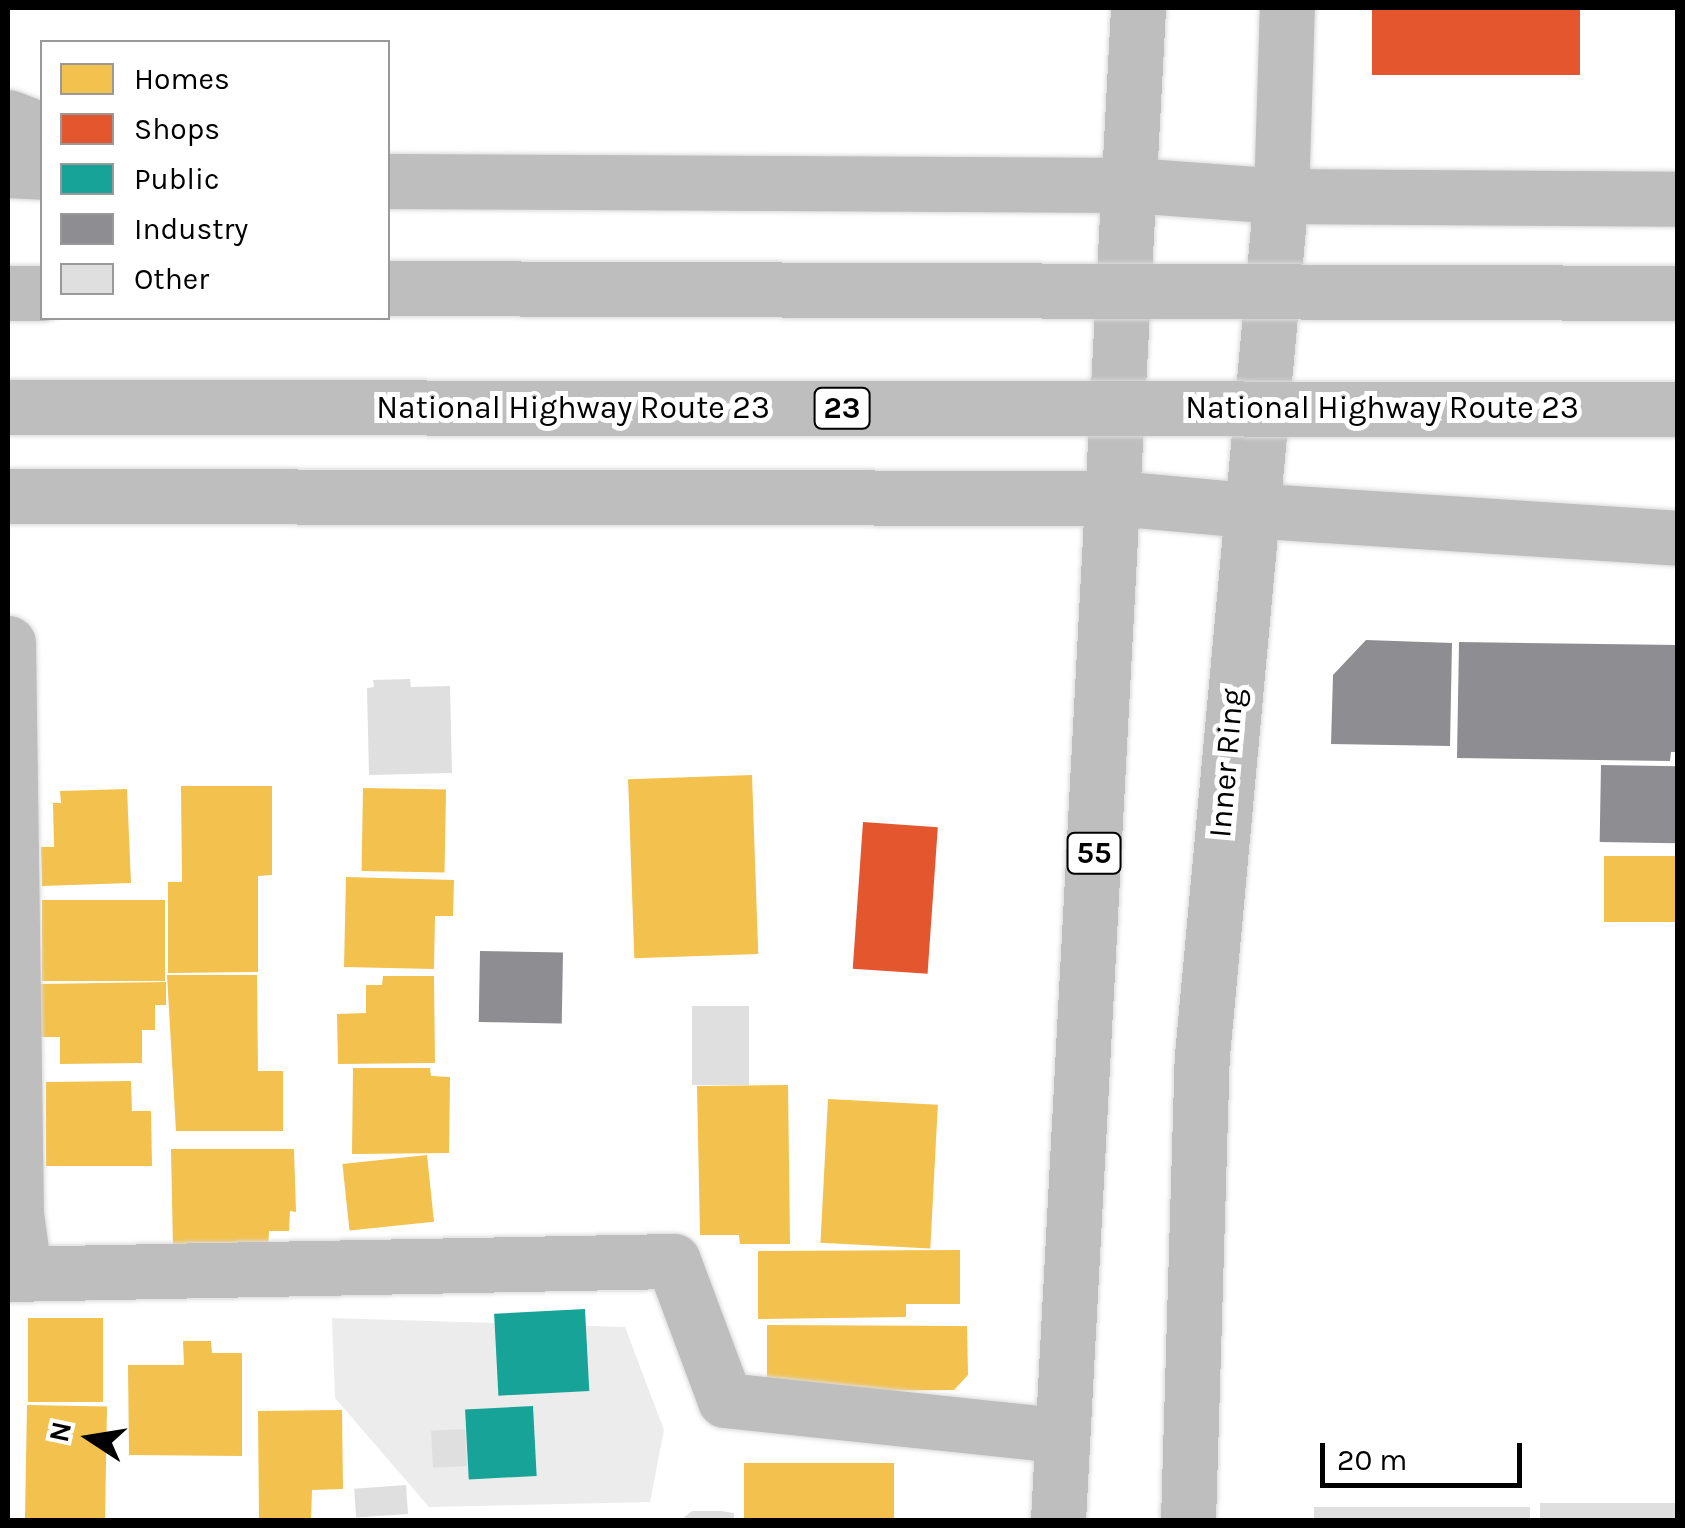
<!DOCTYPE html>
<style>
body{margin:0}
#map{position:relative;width:1685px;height:1528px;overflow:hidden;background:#fff;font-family:Karla,sans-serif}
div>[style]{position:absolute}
.green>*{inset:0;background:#ececec}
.homes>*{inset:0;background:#f2c14e;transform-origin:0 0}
.shops>*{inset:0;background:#e4572e;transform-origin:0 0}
.public>*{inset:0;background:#17a398;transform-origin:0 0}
.industry>*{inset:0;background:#8d8d92;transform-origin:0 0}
.building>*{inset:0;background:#dfdfdf;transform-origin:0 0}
.roads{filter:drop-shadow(0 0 2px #dbdbdb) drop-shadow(0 0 2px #dbdbdb)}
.minor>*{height:55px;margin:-27.5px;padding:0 27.5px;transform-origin:27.5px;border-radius:27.5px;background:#bebebe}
.major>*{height:55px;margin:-27.5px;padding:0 27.5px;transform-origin:27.5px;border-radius:27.5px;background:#bebebe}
.highway>*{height:55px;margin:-27.5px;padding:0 27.5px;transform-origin:27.5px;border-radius:27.5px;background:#bebebe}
.bridges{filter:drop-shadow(0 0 2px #dbdbdb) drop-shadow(0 0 2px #dbdbdb)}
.highway-bridge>*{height:55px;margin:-27.5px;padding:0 27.5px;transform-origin:27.5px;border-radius:27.5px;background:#bebebe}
span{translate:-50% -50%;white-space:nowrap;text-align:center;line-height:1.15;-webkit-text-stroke:10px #fff;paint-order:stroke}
.shield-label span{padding:2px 8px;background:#fff;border:2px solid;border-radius:8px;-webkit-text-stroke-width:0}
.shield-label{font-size:30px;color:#000;font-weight:700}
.street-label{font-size:32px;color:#000}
.frame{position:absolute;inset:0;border:10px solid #000;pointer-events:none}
.legend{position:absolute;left:40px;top:40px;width:350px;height:280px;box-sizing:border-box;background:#fff;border:2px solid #999;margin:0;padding:12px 18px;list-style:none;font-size:30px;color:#000}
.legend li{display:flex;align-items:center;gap:20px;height:50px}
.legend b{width:50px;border:2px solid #999}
.north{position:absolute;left:40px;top:1388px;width:100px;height:100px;-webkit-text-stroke:8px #fff;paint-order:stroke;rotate:282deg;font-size:28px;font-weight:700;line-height:40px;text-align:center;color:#000}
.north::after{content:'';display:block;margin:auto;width:35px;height:45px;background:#000;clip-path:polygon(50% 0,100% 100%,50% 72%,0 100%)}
.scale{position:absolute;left:1320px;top:1443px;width:202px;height:45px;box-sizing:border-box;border:5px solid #000;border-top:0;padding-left:12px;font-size:30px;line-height:35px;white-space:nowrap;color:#000;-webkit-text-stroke:8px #fff;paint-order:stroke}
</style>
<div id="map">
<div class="green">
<div style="clip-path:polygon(332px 1318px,625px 1327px,664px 1430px,650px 1502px,429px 1507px,335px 1398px)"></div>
</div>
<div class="homes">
<div style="left:752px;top:775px;width:179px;height:124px;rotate:88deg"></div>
<div style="clip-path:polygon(181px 786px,272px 786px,272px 875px,258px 876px,258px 972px,168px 973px,168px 882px,182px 882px)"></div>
<div style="left:363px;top:788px;width:83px;height:83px;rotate:1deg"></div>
<div style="clip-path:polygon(127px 789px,131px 883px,42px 886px,41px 847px,54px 847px,53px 803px,61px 803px,60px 791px)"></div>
<div style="left:1678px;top:856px;width:66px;height:74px;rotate:90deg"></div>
<div style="clip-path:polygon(346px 877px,454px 880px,453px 916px,435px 916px,434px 969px,344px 967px)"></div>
<div style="left:42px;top:900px;width:123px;height:81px"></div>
<div style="clip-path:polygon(167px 975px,257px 975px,258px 1071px,283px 1071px,283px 1131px,176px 1131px)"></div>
<div style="clip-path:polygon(383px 976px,434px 976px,435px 1063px,338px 1064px,337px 1014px,366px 1013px,366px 985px,382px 985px)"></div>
<div style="clip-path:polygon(166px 982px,166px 1005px,155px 1005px,155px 1030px,142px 1030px,142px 1063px,60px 1064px,60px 1037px,41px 1037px,40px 984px)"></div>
<div style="clip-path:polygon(353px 1068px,430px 1068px,431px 1076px,450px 1077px,449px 1153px,352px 1154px)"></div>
<div style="clip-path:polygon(131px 1081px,132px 1111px,151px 1111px,152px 1166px,46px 1166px,46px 1082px)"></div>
<div style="clip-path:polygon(788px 1085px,790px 1244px,740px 1244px,739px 1235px,700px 1235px,697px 1086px)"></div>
<div style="left:828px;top:1099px;width:110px;height:144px;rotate:3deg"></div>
<div style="clip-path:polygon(171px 1149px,294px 1149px,296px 1212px,290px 1211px,289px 1231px,269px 1231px,268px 1250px,173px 1249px)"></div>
<div style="left:427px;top:1155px;width:67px;height:85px;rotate:84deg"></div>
<div style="clip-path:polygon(960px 1250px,960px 1304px,906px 1304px,906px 1317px,758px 1319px,758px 1251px)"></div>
<div style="left:28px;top:1318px;width:75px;height:84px"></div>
<div style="clip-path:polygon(767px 1325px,967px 1326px,968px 1375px,954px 1390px,767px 1392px)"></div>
<div style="clip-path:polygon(183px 1341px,211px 1341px,212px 1353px,242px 1353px,242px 1456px,129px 1455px,128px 1365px,184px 1365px)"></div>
<div style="left:27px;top:1405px;width:80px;height:115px;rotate:1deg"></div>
<div style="clip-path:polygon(342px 1410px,343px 1489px,312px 1490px,311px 1519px,259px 1519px,258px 1411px)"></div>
<div style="left:744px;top:1463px;width:150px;height:57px"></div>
</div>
<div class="shops">
<div style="left:1372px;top:8px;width:208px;height:67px"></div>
<div style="left:863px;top:822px;width:75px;height:147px;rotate:4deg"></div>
</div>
<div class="public">
<div style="left:585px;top:1309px;width:82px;height:91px;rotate:87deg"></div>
<div style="left:533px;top:1406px;width:70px;height:68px;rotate:87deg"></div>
</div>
<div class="industry">
<div style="clip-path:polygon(1366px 640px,1452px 643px,1450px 746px,1331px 744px,1333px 675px)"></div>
<div style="clip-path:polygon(1459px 642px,1678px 645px,1678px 752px,1671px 752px,1670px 761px,1457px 758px)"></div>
<div style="left:1601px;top:765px;width:77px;height:77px;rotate:1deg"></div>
<div style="left:480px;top:951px;width:83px;height:71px;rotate:1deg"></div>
</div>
<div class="building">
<div style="clip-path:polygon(410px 679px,411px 687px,450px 686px,452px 773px,369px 775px,367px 688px,374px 687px,373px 680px)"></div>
<div style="left:692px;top:1006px;width:57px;height:79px"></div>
<div style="left:465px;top:1429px;width:37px;height:34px;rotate:87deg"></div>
<div style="left:406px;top:1485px;width:29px;height:52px;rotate:86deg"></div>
<div style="left:1678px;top:1503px;width:17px;height:138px;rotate:90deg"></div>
<div style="left:1530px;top:1507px;width:13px;height:216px;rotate:90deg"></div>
<div style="clip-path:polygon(721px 1511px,734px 1513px,734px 1520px,681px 1520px,692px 1511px)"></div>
</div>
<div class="roads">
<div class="minor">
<div style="left:8px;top:117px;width:36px;rotate:21deg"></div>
<div style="left:8px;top:496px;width:1107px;rotate:0.1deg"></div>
<div style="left:1115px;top:498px;width:134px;rotate:5.2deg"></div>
<div style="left:8px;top:643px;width:571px;rotate:89.2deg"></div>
<div style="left:16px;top:1214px;width:59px;rotate:82.1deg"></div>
<div style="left:8px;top:1274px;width:665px;rotate:-1.12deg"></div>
<div style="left:673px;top:1261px;width:148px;rotate:69.5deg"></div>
<div style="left:725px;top:1400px;width:336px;rotate:6deg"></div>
</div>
<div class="major">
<div style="left:1058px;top:1520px;width:1514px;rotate:-86.97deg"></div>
<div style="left:1188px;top:1520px;width:465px;rotate:-88.3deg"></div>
<div style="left:1202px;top:1055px;width:863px;rotate:-84.75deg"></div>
<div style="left:1281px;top:196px;width:188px;rotate:-88.2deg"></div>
</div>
<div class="highway">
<div style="left:8px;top:170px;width:34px;rotate:3deg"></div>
<div style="left:388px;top:181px;width:743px;rotate:0.31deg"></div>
<div style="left:1131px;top:185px;width:150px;rotate:4.2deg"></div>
<div style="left:1281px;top:196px;width:397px;rotate:0.4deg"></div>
<div style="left:8px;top:293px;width:34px"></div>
<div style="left:1248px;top:510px;width:431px;rotate:3.7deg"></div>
</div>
</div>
<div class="bridges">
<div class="highway-bridge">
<div style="left:388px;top:288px;width:1290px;rotate:0.22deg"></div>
<div style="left:8px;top:407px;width:1670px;rotate:0.07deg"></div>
</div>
</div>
<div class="shield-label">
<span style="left:842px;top:408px">23</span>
<span style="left:1094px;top:853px">55</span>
</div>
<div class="street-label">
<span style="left:573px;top:408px">National Highway Route 23</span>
<span style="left:1382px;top:408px">National Highway Route 23</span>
<span style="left:1227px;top:763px;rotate:-85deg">Inner Ring</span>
</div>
<div class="frame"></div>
<ul class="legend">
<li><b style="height:28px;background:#f2c14e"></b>Homes</li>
<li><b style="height:28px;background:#e4572e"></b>Shops</li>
<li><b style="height:28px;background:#17a398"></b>Public</li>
<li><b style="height:28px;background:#8d8d92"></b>Industry</li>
<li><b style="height:28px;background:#dfdfdf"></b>Other</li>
</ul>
<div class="north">N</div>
<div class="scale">20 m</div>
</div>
